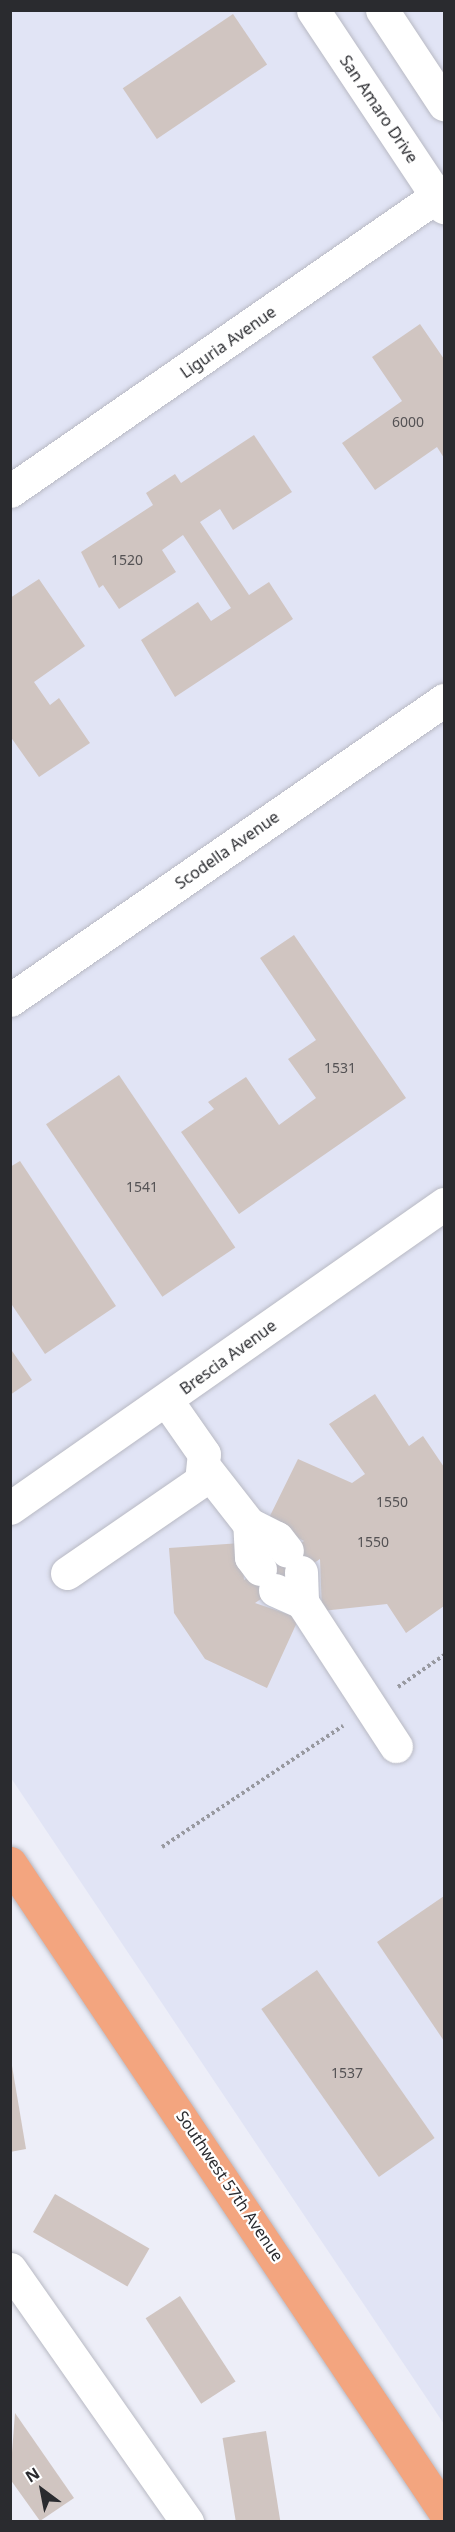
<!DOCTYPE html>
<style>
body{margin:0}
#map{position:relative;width:455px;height:2532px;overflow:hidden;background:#edeef8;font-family:"Noto Sans",sans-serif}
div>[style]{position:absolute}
.built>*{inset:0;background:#e1e4f5}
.building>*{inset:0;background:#d0c5c1;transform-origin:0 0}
.path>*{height:4px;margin-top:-2px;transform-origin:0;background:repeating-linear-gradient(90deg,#9899a0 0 3px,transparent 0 6px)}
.roads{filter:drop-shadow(0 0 2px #b8b9c3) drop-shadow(0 0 2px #b8b9c3)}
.minor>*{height:33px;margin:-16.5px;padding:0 16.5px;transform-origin:16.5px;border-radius:16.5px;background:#fff}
.major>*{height:33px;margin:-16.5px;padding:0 16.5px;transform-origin:16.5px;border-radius:16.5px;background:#f3a57f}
span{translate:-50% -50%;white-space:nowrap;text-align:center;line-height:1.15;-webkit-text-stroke:4.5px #fff;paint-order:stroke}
.number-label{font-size:14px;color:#545254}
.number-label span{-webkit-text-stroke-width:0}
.street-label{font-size:16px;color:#2a2b2f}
.frame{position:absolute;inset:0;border:12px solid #2a2b2f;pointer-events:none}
.north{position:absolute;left:12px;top:2460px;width:60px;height:60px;-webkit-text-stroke:4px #fff;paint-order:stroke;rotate:328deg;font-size:16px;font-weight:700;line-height:24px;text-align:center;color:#2a2b2f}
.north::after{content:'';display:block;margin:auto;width:21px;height:27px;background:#2a2b2f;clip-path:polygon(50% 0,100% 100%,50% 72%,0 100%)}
</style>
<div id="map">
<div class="built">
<div style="clip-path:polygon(11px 11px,444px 11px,444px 2424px,11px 1778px)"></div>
</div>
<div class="building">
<div style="left:233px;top:14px;width:61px;height:133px;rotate:56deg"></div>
<div style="clip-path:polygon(420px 324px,444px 359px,444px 458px,437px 447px,375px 490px,342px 443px,402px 401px,372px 357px)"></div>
<div style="clip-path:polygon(254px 435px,292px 492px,233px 530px,220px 509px,200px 522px,249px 595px,269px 582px,293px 619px,175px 697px,141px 640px,198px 602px,211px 621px,231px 608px,183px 535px,162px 550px,176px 572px,119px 609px,103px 585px,99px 588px,81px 552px,153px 505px,146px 493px,175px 474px,181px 483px)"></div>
<div style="clip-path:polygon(39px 579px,85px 646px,34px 682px,50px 705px,59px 698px,90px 743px,39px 777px,10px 736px,10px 598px)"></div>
<div style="clip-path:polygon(294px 935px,406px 1098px,239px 1214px,181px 1132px,214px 1109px,208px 1102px,246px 1077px,279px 1125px,316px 1098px,288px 1059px,316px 1040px,260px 958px)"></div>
<div style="left:119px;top:1075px;width:208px;height:88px;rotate:56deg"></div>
<div style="clip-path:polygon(20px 1161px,116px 1306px,45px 1354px,10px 1302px,10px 1167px)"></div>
<div style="clip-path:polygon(10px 1348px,32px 1380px,10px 1395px)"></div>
<div style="clip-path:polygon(375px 1394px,409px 1446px,423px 1436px,444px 1467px,444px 1606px,406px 1633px,387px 1604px,322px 1611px,320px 1559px,255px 1603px,299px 1618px,267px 1688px,205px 1659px,174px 1613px,169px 1548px,241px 1543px,244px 1580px,304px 1541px,267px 1522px,298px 1459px,352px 1483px,365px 1474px,329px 1424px)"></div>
<div style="clip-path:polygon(444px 1896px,444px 2041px,377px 1942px)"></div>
<div style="left:317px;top:1970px;width:205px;height:68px;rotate:55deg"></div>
<div style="clip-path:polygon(10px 2054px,26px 2149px,10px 2152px)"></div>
<div style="left:55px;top:2194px;width:109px;height:44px;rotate:30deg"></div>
<div style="left:180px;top:2296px;width:102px;height:41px;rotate:57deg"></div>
<div style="clip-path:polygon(15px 2413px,74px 2498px,40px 2521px,10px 2479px)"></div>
<div style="left:266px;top:2431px;width:92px;height:44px;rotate:81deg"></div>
</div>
<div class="path">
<div style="left:398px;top:1687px;width:56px;rotate:-34.8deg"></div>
<div style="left:162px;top:1847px;width:218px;rotate:-33.8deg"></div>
</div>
<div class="roads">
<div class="minor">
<div style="left:313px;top:10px;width:237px;rotate:56.4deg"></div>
<div style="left:382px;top:10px;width:113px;rotate:56.6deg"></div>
<div style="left:10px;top:491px;width:528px;rotate:-34.65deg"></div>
<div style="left:10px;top:1000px;width:528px;rotate:-34.65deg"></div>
<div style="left:206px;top:1469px;width:70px;rotate:52deg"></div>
<div style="left:10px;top:1508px;width:530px;rotate:-35.01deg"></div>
<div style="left:260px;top:1569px;width:15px;rotate:-127deg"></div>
<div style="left:251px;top:1557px;width:33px;rotate:-93deg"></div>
<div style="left:249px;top:1524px;width:31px;rotate:27deg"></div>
<div style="left:277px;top:1538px;width:16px;rotate:52deg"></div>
<div style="left:301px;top:1572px;width:30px;rotate:88deg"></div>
<div style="left:67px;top:1573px;width:163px;rotate:-34.5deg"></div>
<div style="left:201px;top:1481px;width:27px;rotate:-84deg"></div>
<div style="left:204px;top:1454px;width:65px;rotate:-124.9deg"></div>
<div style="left:275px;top:1590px;width:30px;rotate:24deg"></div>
<div style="left:302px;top:1602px;width:172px;rotate:56.9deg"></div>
<div style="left:10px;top:2269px;width:309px;rotate:55deg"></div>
</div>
<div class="major">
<div style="left:10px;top:1863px;width:780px;rotate:56.19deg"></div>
</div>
</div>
<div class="number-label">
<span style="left:408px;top:422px">6000</span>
<span style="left:127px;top:560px">1520</span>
<span style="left:340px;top:1068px">1531</span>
<span style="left:142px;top:1187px">1541</span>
<span style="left:392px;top:1502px">1550</span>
<span style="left:373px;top:1542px">1550</span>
<span style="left:347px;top:2073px">1537</span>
</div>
<div class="street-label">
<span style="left:379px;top:109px;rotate:56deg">San Amaro Drive</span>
<span style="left:228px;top:342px;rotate:-35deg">Liguria Avenue</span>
<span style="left:227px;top:850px;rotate:-35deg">Scodella Avenue</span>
<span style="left:228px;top:1357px;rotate:-36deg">Brescia Avenue</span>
<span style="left:230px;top:2186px;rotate:56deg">Southwest 57th Avenue</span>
</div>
<div class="frame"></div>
<div class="north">N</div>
</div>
